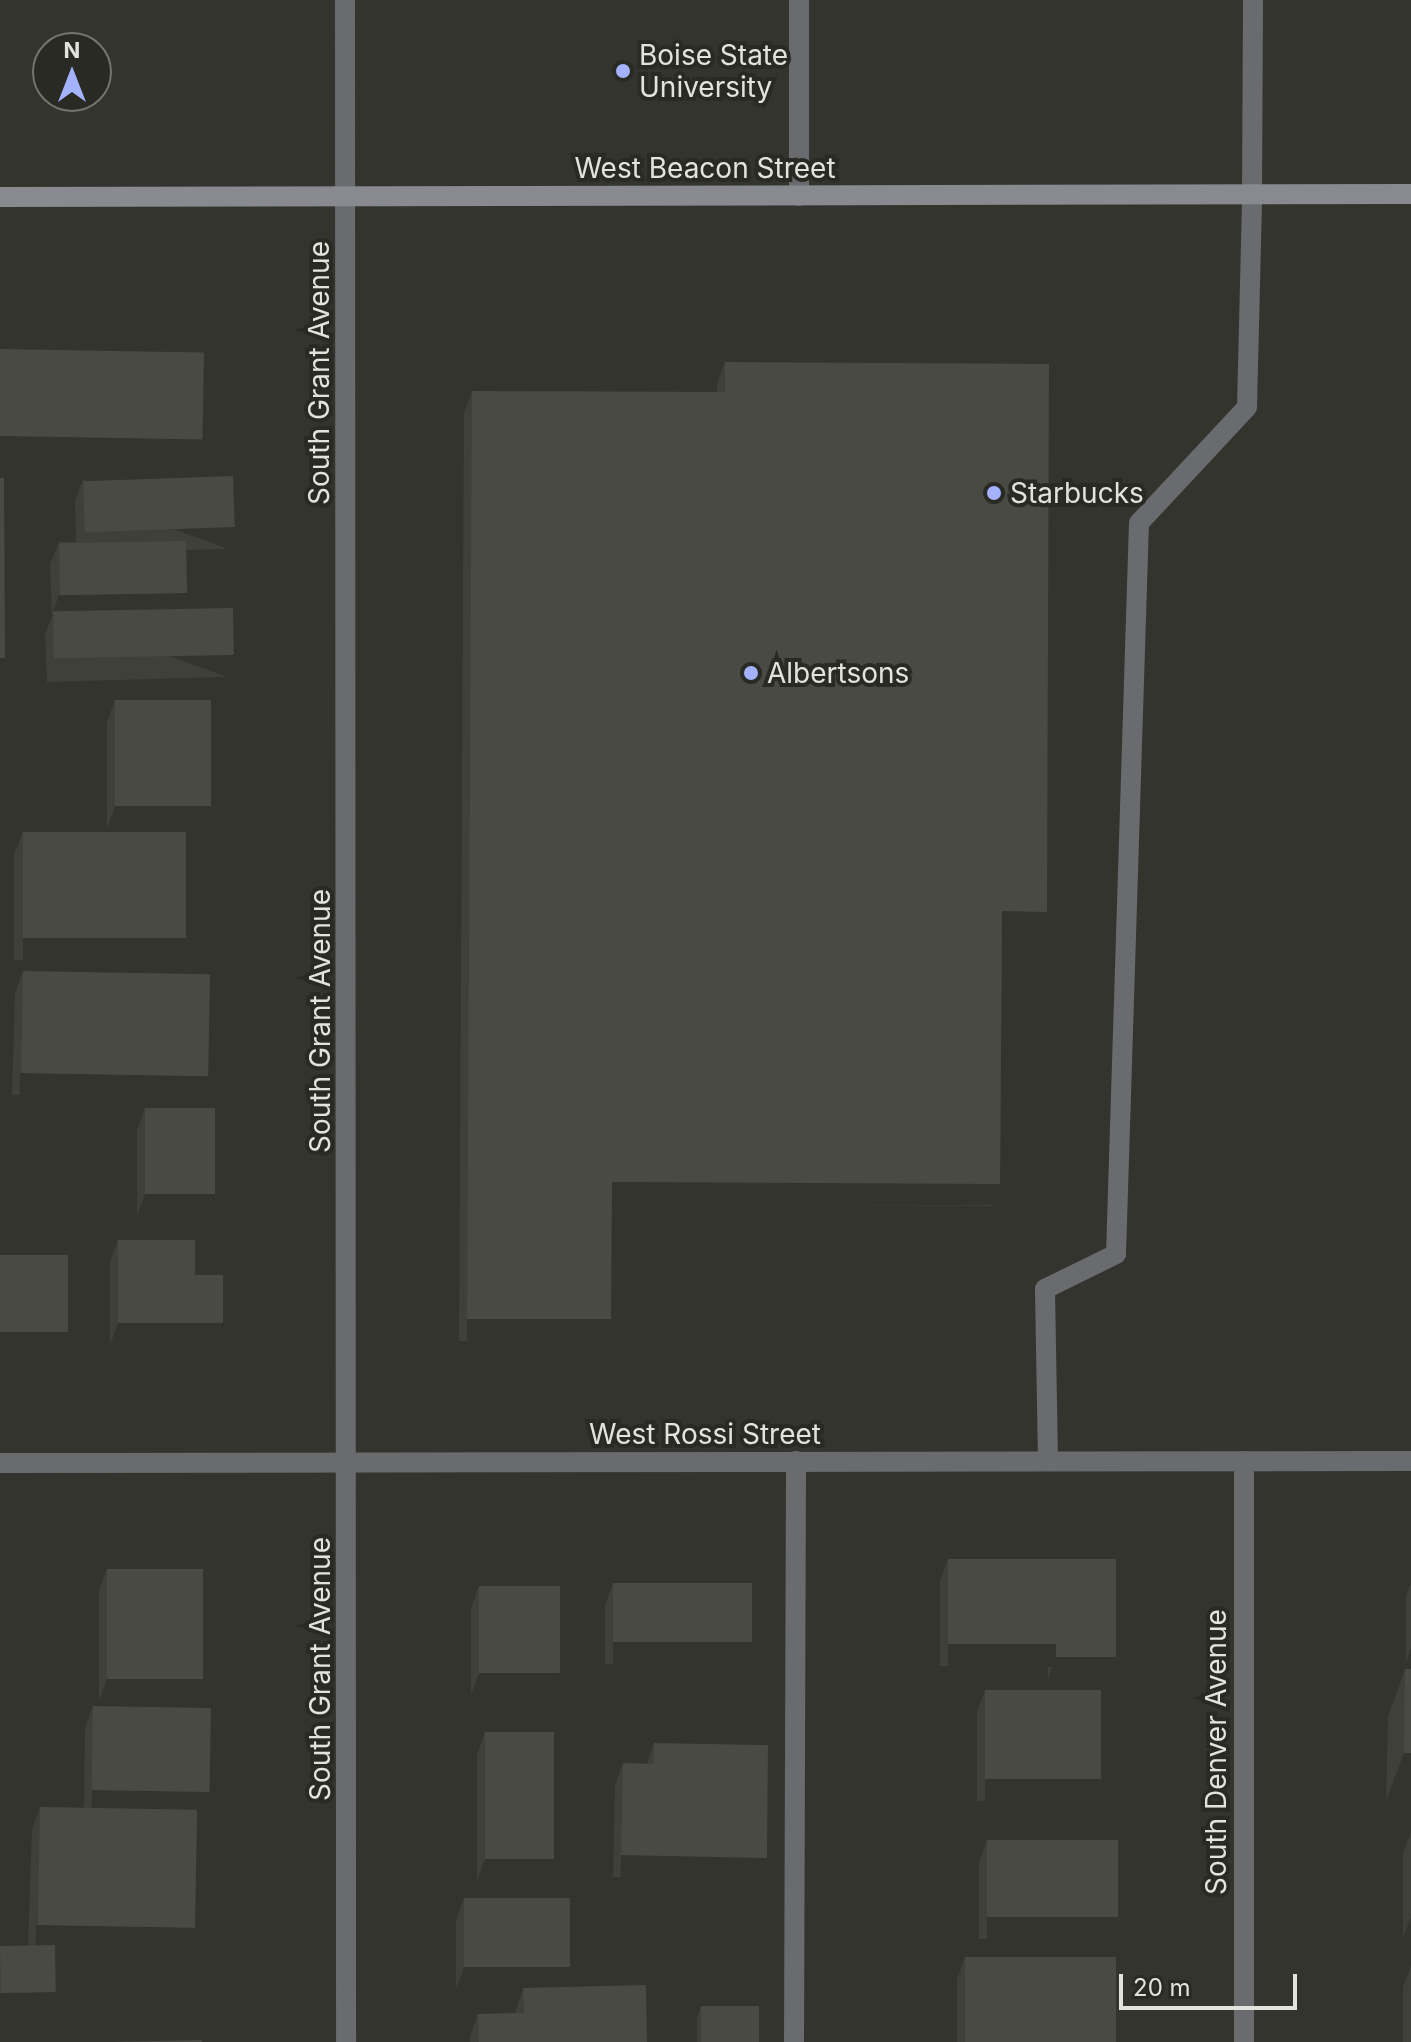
<!DOCTYPE html>
<style>
body{margin:0}
#map{position:relative;width:1411px;height:2042px;overflow:hidden;background:#33342d;font-family:Inter,sans-serif}
div>[style]{position:absolute}
.lane>*{height:20px;margin:-10px;padding:0 10px;transform-origin:10px;border-radius:10px;background:#6a6b6f}
.street>*{height:20px;margin:-10px;padding:0 10px;transform-origin:10px;border-radius:10px;background:#6a6b6f}
.secondary>*{height:20px;margin:-10px;padding:0 10px;transform-origin:10px;border-radius:10px;background:#898a90}
.wall>*{inset:0;background:#3f4039}
.shaded-wall>*{inset:0;background:#33342e;transform-origin:0 0}
.building>*{inset:0;background:#494a42;transform-origin:0 0}
.dots>*{width:22px;height:22px;translate:-50% -50%;box-sizing:border-box;border:4px solid #292a23;border-radius:50%}
span{translate:-50% -50%;white-space:nowrap;text-align:center;line-height:1.15;-webkit-text-stroke:8px #292a23;paint-order:stroke}
.poi-label{font-size:28px;color:#e2e3de}
.left{translate:0 -50%;text-align:left}
.street-label{font-size:28px;color:#e2e3de}
.north{position:absolute;left:32px;top:32px;width:80px;height:80px;box-sizing:border-box;background:#292a23;border:2px solid #73746e;border-radius:50%;rotate:0deg;font-size:22px;font-weight:700;line-height:32px;text-align:center;color:#e2e3de}
.north::after{content:'';display:block;margin:auto;width:28px;height:36px;background:#a4b1fc;clip-path:polygon(50% 0,100% 100%,50% 72%,0 100%)}
.scale{position:absolute;left:1119px;top:1974px;width:178px;height:36px;box-sizing:border-box;border:4px solid #e2e3de;border-top:0;padding-left:10px;font-size:24px;line-height:28px;white-space:nowrap;color:#e2e3de;-webkit-text-stroke:6px #292a23;paint-order:stroke}
</style>
<div id="map">
<div class="lane">
<div style="left:799px;top:196px;width:196px;rotate:-90deg"></div>
<div style="left:1048px;top:1461px;width:172px;rotate:-91deg"></div>
<div style="left:1045px;top:1289px;width:79px;rotate:-26.2deg"></div>
<div style="left:1116px;top:1254px;width:731px;rotate:-88.2deg"></div>
<div style="left:1139px;top:523px;width:158px;rotate:-47deg"></div>
<div style="left:1247px;top:407px;width:212px;rotate:-88.6deg"></div>
<div style="left:794px;top:2042px;width:581px;rotate:-89.8deg"></div>
</div>
<div class="street">
<div style="left:345px;top:0;width:2042px;rotate:89.97deg"></div>
<div style="left:1252px;top:195px;width:195px;rotate:-89.7deg"></div>
<div style="left:0;top:1463px;width:1411px;rotate:-0.08deg"></div>
<div style="left:1244px;top:2042px;width:581px;rotate:-90deg"></div>
</div>
<div class="secondary">
<div style="left:0;top:197px;width:1411px;rotate:-0.12deg"></div>
</div>
<div class="wall">
<div style="clip-path:polygon(725px 362px,1047px 912px,1039px 934px,1002px 933px,1000px 1184px,992px 1206px,612px 1204px,603px 1341px,459px 1341px,464px 413px,472px 391px,717px 392px,717px 384px)"></div>
<div style="clip-path:polygon(83px 479px,227px 549px,186px 550px,187px 593px,181px 609px,234px 655px,226px 677px,47px 682px,45px 634px,52px 617px,50px 564px,59px 542px,76px 542px,75px 501px)"></div>
<div style="clip-path:polygon(115px 700px,211px 806px,203px 828px,107px 828px,107px 722px)"></div>
<div style="clip-path:polygon(23px 832px,186px 938px,178px 960px,14px 960px,14px 854px)"></div>
<div style="clip-path:polygon(23px 971px,207px 1077px,199px 1099px,12px 1095px,15px 993px)"></div>
<div style="clip-path:polygon(145px 1108px,207px 1216px,137px 1216px,137px 1130px)"></div>
<div style="clip-path:polygon(118px 1240px,195px 1275px,215px 1345px,110px 1345px,110px 1262px)"></div>
<div style="clip-path:polygon(948px 1559px,1116px 1657px,1108px 1679px,1048px 1679px,1048px 1666px,940px 1666px,940px 1581px)"></div>
<div style="clip-path:polygon(107px 1569px,195px 1701px,99px 1701px,99px 1591px)"></div>
<div style="clip-path:polygon(613px 1583px,744px 1664px,605px 1664px,605px 1605px)"></div>
<div style="clip-path:polygon(1411px 1583px,1411px 1663px,1406px 1663px,1406px 1596px)"></div>
<div style="clip-path:polygon(479px 1586px,552px 1695px,471px 1695px,471px 1608px)"></div>
<div style="clip-path:polygon(1405px 1669px,1411px 1669px,1411px 1801px,1386px 1801px,1388px 1717px)"></div>
<div style="clip-path:polygon(985px 1690px,1101px 1779px,1093px 1801px,977px 1801px,977px 1712px)"></div>
<div style="clip-path:polygon(93px 1706px,202px 1814px,197px 1814px,195px 1929px,186px 1951px,55px 1947px,48px 2014px,0 2014px,0 1946px,28px 1946px,32px 1829px,40px 1807px,84px 1808px,85px 1728px)"></div>
<div style="clip-path:polygon(485px 1732px,546px 1881px,477px 1881px,477px 1755px)"></div>
<div style="clip-path:polygon(654px 1743px,767px 1858px,759px 1880px,613px 1877px,615px 1785px,623px 1763px,647px 1764px)"></div>
<div style="clip-path:polygon(1411px 1832px,1411px 1938px,1403px 1938px,1403px 1853px)"></div>
<div style="clip-path:polygon(987px 1840px,1118px 1917px,1110px 1939px,979px 1939px,979px 1862px)"></div>
<div style="clip-path:polygon(464px 1898px,570px 1967px,563px 1987px,647px 2042px,470px 2042px,470px 2036px,478px 2014px,515px 2013px,523px 1989px,456px 1989px,456px 1920px)"></div>
<div style="clip-path:polygon(965px 1957px,1116px 2042px,957px 2042px,957px 1979px)"></div>
<div style="clip-path:polygon(1411px 1966px,1411px 2042px,1403px 2042px,1403px 1987px)"></div>
<div style="clip-path:polygon(701px 2006px,759px 2042px,697px 2042px,697px 2018px)"></div>
</div>
<div class="shaded-wall">
<div style="left:0;top:436px;width:203px;height:31px;rotate:1deg"></div>
<div style="left:235px;top:527px;width:23px;height:151px;rotate:110deg"></div>
<div style="clip-path:polygon(187px 593px,179px 615px,53px 612px,51px 617px,59px 595px)"></div>
<div style="left:234px;top:655px;width:23px;height:179px;rotate:110deg"></div>
<div style="clip-path:polygon(0 658px,5px 658px,0 673px)"></div>
<div style="clip-path:polygon(115px 806px,211px 806px,203px 828px,107px 828px)"></div>
<div style="clip-path:polygon(1002px 911px,1047px 912px,1039px 934px,994px 933px)"></div>
<div style="left:23px;top:938px;width:163px;height:24px"></div>
<div style="left:20px;top:1073px;width:187px;height:23px;rotate:1deg"></div>
<div style="left:612px;top:1182px;width:388px;height:23px"></div>
<div style="clip-path:polygon(145px 1194px,215px 1194px,207px 1216px,137px 1216px)"></div>
<div style="left:467px;top:1319px;width:144px;height:23px"></div>
<div style="clip-path:polygon(118px 1323px,223px 1323px,215px 1345px,110px 1345px)"></div>
<div style="left:0;top:1332px;width:68px;height:22px"></div>
<div style="left:613px;top:1642px;width:139px;height:23px"></div>
<div style="left:948px;top:1644px;width:108px;height:23px"></div>
<div style="clip-path:polygon(1411px 1648px,1411px 1663px,1406px 1663px)"></div>
<div style="clip-path:polygon(1056px 1657px,1116px 1657px,1108px 1679px,1048px 1679px)"></div>
<div style="clip-path:polygon(479px 1673px,560px 1673px,552px 1695px,471px 1695px)"></div>
<div style="clip-path:polygon(107px 1679px,203px 1679px,195px 1701px,99px 1701px)"></div>
<div style="clip-path:polygon(1404px 1753px,1411px 1753px,1411px 1801px,1386px 1801px)"></div>
<div style="left:985px;top:1779px;width:116px;height:23px"></div>
<div style="left:92px;top:1790px;width:118px;height:23px;rotate:1deg"></div>
<div style="left:621px;top:1855px;width:146px;height:23px;rotate:1deg"></div>
<div style="clip-path:polygon(485px 1859px,554px 1859px,546px 1881px,477px 1881px)"></div>
<div style="left:987px;top:1917px;width:131px;height:23px"></div>
<div style="clip-path:polygon(1411px 1917px,1411px 1938px,1403px 1938px)"></div>
<div style="left:36px;top:1925px;width:159px;height:23px;rotate:1deg"></div>
<div style="clip-path:polygon(464px 1967px,570px 1967px,562px 1989px,456px 1989px)"></div>
<div style="clip-path:polygon(56px 1992px,48px 2014px,0 2014px,0 1993px)"></div>
</div>
<div class="building">
<div style="left:0;top:349px;width:204px;height:87px;rotate:1deg"></div>
<div style="clip-path:polygon(725px 362px,1049px 364px,1047px 912px,1002px 911px,1000px 1184px,612px 1182px,611px 1319px,467px 1319px,472px 391px,725px 392px)"></div>
<div style="left:233px;top:476px;width:51px;height:150px;rotate:88deg"></div>
<div style="clip-path:polygon(0 478px,4px 478px,5px 658px,0 658px)"></div>
<div style="left:186px;top:541px;width:52px;height:127px;rotate:89deg"></div>
<div style="left:233px;top:608px;width:47px;height:180px;rotate:89deg"></div>
<div style="left:115px;top:700px;width:96px;height:106px"></div>
<div style="left:23px;top:832px;width:163px;height:106px"></div>
<div style="left:23px;top:971px;width:187px;height:102px;rotate:1deg"></div>
<div style="left:145px;top:1108px;width:70px;height:86px"></div>
<div style="clip-path:polygon(118px 1240px,195px 1240px,195px 1275px,223px 1275px,223px 1323px,118px 1323px)"></div>
<div style="left:0;top:1255px;width:68px;height:77px"></div>
<div style="clip-path:polygon(948px 1559px,1116px 1559px,1116px 1657px,1056px 1657px,1056px 1644px,948px 1644px)"></div>
<div style="left:107px;top:1569px;width:96px;height:110px"></div>
<div style="left:613px;top:1583px;width:139px;height:59px"></div>
<div style="left:479px;top:1586px;width:81px;height:87px"></div>
<div style="clip-path:polygon(1405px 1669px,1411px 1669px,1411px 1753px,1404px 1753px)"></div>
<div style="left:985px;top:1690px;width:116px;height:89px"></div>
<div style="left:93px;top:1706px;width:118px;height:84px;rotate:1deg"></div>
<div style="left:485px;top:1732px;width:69px;height:127px"></div>
<div style="clip-path:polygon(654px 1743px,768px 1745px,767px 1858px,621px 1855px,623px 1763px,654px 1764px)"></div>
<div style="left:40px;top:1807px;width:157px;height:118px;rotate:1deg"></div>
<div style="left:987px;top:1840px;width:131px;height:77px"></div>
<div style="left:464px;top:1898px;width:106px;height:69px"></div>
<div style="left:55px;top:1945px;width:47px;height:55px;rotate:89deg"></div>
<div style="left:965px;top:1957px;width:151px;height:85px"></div>
<div style="clip-path:polygon(646px 1985px,647px 2042px,479px 2042px,478px 2014px,524px 2013px,523px 1988px)"></div>
<div style="left:701px;top:2006px;width:58px;height:36px"></div>
<div style="clip-path:polygon(202px 2040px,202px 2042px,107px 2042px)"></div>
</div>
<div class="dots">
<div style="left:623px;top:71px;background:#a4b1fc"></div>
<div style="left:994px;top:493px;background:#a4b1fc"></div>
<div style="left:751px;top:673px;background:#a4b1fc"></div>
</div>
<div class="poi-label">
<span class="left" style="left:639px;top:71px">Boise State<br>University</span>
<span class="left" style="left:1010px;top:493px">Starbucks</span>
<span class="left" style="left:767px;top:673px">Albertsons</span>
</div>
<div class="street-label">
<span style="left:705px;top:168px">West Beacon Street</span>
<span style="left:319px;top:373px;rotate:-90deg">South Grant Avenue</span>
<span style="left:320px;top:1021px;rotate:-90deg">South Grant Avenue</span>
<span style="left:705px;top:1434px">West Rossi Street</span>
<span style="left:320px;top:1669px;rotate:-90deg">South Grant Avenue</span>
<span style="left:1216px;top:1752px;rotate:-90deg">South Denver Avenue</span>
</div>
<div class="north">N</div>
<div class="scale">20 m</div>
</div>
